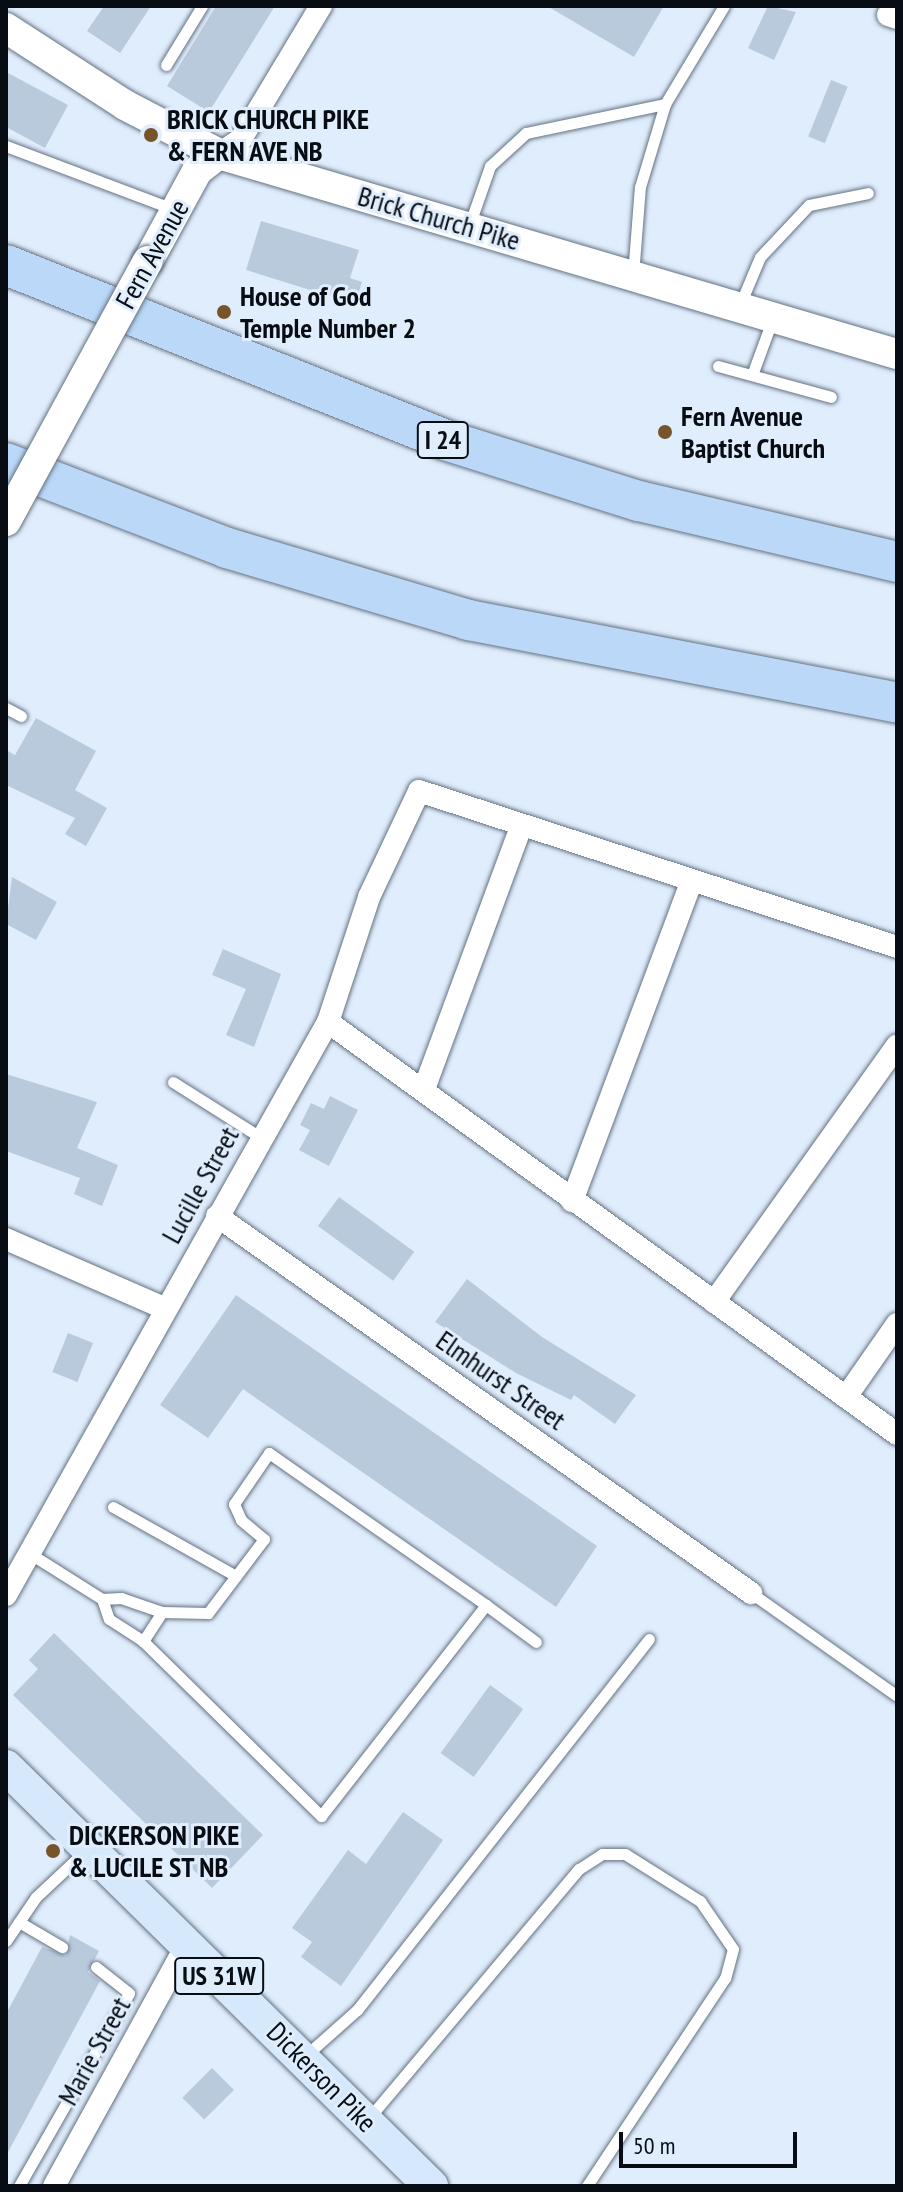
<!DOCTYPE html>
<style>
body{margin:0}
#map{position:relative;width:903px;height:2192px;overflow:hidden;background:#e0edfc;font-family:"PT Sans Narrow",sans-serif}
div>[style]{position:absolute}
.building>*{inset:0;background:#bacadd;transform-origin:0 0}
.roads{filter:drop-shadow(0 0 2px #637282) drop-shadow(0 0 2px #637282)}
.lane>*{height:11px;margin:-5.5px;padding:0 5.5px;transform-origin:5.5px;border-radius:5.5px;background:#fff}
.street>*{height:22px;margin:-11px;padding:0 11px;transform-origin:11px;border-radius:11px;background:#fff}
.secondary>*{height:30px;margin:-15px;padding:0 15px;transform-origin:15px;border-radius:15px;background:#fff}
.primary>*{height:34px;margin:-17px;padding:0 17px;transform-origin:17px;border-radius:17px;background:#d6e8fb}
.highway>*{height:40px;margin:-20px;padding:0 20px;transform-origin:20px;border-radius:20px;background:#bbd8f8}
.bridges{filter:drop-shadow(0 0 2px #637282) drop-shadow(0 0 2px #637282)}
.secondary-bridge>*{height:30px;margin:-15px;padding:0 15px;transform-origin:15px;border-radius:15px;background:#fff}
.dots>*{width:22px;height:22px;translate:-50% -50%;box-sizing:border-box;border:4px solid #e0edfc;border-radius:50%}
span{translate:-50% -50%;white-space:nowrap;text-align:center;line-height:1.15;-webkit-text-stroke:6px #e0edfc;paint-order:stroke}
.shield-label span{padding:2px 6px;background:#e0edfc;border:2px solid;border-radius:6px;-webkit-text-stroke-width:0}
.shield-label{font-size:26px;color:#080d13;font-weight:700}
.poi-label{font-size:28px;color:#080d13;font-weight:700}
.left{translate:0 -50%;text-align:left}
.street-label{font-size:28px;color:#080d13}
.frame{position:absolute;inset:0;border:8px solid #080d13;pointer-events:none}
.scale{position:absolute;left:619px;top:2132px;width:178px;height:36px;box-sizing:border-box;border:4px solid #080d13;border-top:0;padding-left:10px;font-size:24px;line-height:28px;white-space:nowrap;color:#080d13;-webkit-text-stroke:6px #e0edfc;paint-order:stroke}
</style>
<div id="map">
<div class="building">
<div style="clip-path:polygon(104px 6px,151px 6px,120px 53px,87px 31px)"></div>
<div style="clip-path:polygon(216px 6px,275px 6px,209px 112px,167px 86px)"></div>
<div style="clip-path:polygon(547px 6px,664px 6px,634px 57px)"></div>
<div style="clip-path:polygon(768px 6px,796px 12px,774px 60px,748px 48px)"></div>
<div style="clip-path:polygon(6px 72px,68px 105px,45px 148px,6px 127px)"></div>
<div style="left:831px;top:80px;width:18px;height:61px;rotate:22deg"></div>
<div style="clip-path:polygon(261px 221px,359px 250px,350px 278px,362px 282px,355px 304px,246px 270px)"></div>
<div style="clip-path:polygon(36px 718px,96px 751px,75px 790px,107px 808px,86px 846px,65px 834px,75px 818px,6px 785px,6px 750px,15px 755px)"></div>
<div style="clip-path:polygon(12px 877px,57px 902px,36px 940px,6px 924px)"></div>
<div style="clip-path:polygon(223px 949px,281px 974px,254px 1047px,226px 1035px,246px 989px,212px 975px)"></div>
<div style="clip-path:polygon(6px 1074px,97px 1102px,77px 1148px,118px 1165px,102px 1206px,74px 1194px,80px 1178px,6px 1151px)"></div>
<div style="clip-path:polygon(330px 1096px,358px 1110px,329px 1166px,299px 1150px,310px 1130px,300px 1125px,311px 1103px,324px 1109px)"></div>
<div style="left:339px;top:1197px;width:93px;height:36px;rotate:36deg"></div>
<div style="clip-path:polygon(467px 1279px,542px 1337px,636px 1395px,615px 1424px,574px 1395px,571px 1400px,516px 1373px,435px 1322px)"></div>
<div style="clip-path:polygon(236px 1295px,597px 1546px,556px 1607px,243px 1389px,208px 1438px,160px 1405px)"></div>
<div style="left:68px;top:1333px;width:27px;height:42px;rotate:22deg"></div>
<div style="clip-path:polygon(54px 1633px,263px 1835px,212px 1888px,13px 1695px,38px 1669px,29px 1660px)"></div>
<div style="left:490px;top:1685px;width:41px;height:84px;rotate:36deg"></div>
<div style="clip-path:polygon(403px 1812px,443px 1840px,341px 1986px,301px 1957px,312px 1942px,292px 1928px,348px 1850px,366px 1864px)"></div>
<div style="clip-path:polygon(70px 1935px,99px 1951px,88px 1972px,100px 1981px,6px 2156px,6px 2014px,42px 1947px,66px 1955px)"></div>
<div style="left:212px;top:2068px;width:31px;height:42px;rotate:45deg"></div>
</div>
<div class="roads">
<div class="lane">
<div style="left:166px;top:65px;width:69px;rotate:-58.6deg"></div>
<div style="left:6px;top:146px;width:181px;rotate:20.7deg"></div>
<div style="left:469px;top:226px;width:64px;rotate:-70.7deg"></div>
<div style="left:490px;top:166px;width:49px;rotate:-42.5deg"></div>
<div style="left:526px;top:133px;width:142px;rotate:-11.8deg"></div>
<div style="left:633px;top:275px;width:88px;rotate:-85.5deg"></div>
<div style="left:640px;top:187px;width:87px;rotate:-73.2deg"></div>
<div style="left:665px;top:104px;width:114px;rotate:-59deg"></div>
<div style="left:739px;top:307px;width:54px;rotate:-67.2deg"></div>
<div style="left:760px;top:257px;width:71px;rotate:-46.7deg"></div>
<div style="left:809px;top:205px;width:60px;rotate:-11.5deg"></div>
<div style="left:718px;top:366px;width:117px;rotate:15.3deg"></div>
<div style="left:752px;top:375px;width:61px;rotate:-69.8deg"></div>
<div style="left:6px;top:708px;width:17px;rotate:28deg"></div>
<div style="left:173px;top:1082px;width:103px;rotate:32.3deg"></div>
<div style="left:113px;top:1507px;width:141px;rotate:29.3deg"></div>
<div style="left:29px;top:1553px;width:86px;rotate:32.2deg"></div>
<div style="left:102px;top:1599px;width:19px;rotate:-3deg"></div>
<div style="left:121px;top:1598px;width:43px;rotate:18.9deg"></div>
<div style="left:751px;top:1593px;width:179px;rotate:35.2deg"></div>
<div style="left:102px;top:1599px;width:21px;rotate:71deg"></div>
<div style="left:109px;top:1619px;width:40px;rotate:32.9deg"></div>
<div style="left:143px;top:1641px;width:250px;rotate:44.5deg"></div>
<div style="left:321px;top:1816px;width:268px;rotate:-52deg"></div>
<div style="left:486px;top:1605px;width:265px;rotate:-145deg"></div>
<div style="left:269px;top:1453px;width:62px;rotate:124.5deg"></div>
<div style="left:234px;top:1504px;width:17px;rotate:66deg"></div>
<div style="left:241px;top:1520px;width:30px;rotate:40deg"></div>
<div style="left:264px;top:1539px;width:93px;rotate:127.1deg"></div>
<div style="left:208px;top:1613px;width:46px;rotate:-178.8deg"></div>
<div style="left:162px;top:1612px;width:35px;rotate:123deg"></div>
<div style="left:486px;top:1605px;width:62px;rotate:36.5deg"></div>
<div style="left:19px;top:1922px;width:50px;rotate:30.2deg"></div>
<div style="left:6px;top:1941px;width:53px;rotate:-55.7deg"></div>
<div style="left:36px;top:1897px;width:67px;rotate:-43.2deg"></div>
<div style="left:304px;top:2057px;width:71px;rotate:-41.6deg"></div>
<div style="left:357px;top:2010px;width:472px;rotate:-51.8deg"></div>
<div style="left:369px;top:2118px;width:326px;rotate:-49.9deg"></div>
<div style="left:579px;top:1869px;width:27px;rotate:-33deg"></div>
<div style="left:602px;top:1854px;width:23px"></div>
<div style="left:625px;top:1854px;width:89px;rotate:32.1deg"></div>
<div style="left:700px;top:1901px;width:58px;rotate:55.5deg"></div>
<div style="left:733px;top:1949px;width:30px;rotate:105deg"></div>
<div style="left:725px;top:1978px;width:250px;rotate:123.6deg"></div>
<div style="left:19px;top:2186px;width:222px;rotate:-60.3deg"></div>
<div style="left:129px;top:1993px;width:42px;rotate:-141.8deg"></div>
</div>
<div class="street">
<div style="left:888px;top:15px;width:9px;rotate:18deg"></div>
<div style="left:219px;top:154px;width:27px;rotate:-34deg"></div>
<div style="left:241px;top:139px;width:155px;rotate:-59deg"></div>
<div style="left:328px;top:1022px;width:702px;rotate:35.91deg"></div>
<div style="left:424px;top:1089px;width:279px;rotate:-69.7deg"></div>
<div style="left:572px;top:1201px;width:340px;rotate:-69.5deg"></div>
<div style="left:217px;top:1216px;width:654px;rotate:35.22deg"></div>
<div style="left:6px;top:1239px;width:175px;rotate:23.6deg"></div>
<div style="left:714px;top:1302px;width:315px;rotate:-54.5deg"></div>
<div style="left:846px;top:1397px;width:89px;rotate:-55.1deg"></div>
<div style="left:6px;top:1595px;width:657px;rotate:-60.67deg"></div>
<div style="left:328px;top:1022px;width:132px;rotate:-71.8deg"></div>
<div style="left:369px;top:897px;width:117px;rotate:-64.7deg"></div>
<div style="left:419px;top:791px;width:503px;rotate:18.07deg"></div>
<div style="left:54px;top:2186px;width:276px;rotate:-61.2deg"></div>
</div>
<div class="secondary">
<div style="left:6px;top:28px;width:142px;rotate:32.9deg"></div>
<div style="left:125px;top:105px;width:106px;rotate:27.5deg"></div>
<div style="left:219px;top:154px;width:707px;rotate:16.44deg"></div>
<div style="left:148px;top:261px;width:102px;rotate:-61.4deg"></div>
<div style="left:197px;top:171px;width:28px;rotate:-38deg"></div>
</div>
<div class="primary">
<div style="left:6px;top:1767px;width:597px;rotate:44.59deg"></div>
</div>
<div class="highway">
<div style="left:6px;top:265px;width:473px;rotate:21.7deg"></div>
<div style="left:445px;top:440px;width:203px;rotate:17.5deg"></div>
<div style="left:639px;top:501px;width:265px;rotate:13.3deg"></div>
<div style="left:6px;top:463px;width:237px;rotate:21deg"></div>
<div style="left:227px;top:548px;width:252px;rotate:16.6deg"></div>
<div style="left:468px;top:620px;width:437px;rotate:10.9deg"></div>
</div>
</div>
<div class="bridges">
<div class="secondary-bridge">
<div style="left:6px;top:521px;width:296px;rotate:-61.4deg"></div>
</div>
</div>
<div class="dots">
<div style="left:151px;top:135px;background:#76552b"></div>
<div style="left:224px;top:312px;background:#76552b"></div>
<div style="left:665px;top:432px;background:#76552b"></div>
<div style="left:53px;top:1851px;background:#76552b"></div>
</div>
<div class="shield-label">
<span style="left:443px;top:440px">I 24</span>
<span style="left:219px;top:1976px">US 31W</span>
</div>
<div class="poi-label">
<span class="left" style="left:167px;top:135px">BRICK CHURCH PIKE<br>&amp; FERN AVE NB</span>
<span class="left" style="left:240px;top:312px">House of God<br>Temple Number 2</span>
<span class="left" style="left:681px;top:432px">Fern Avenue<br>Baptist Church</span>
<span class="left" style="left:69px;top:1851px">DICKERSON PIKE<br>&amp; LUCILE ST NB</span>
</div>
<div class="street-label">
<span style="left:439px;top:218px;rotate:16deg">Brick Church Pike</span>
<span style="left:152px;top:254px;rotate:-61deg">Fern Avenue</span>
<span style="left:200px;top:1185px;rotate:-61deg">Lucille Street</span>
<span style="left:501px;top:1380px;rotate:35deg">Elmhurst Street</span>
<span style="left:94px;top:2051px;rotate:-61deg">Marie Street</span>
<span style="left:322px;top:2077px;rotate:45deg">Dickerson Pike</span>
</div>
<div class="frame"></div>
<div class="scale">50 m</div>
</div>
